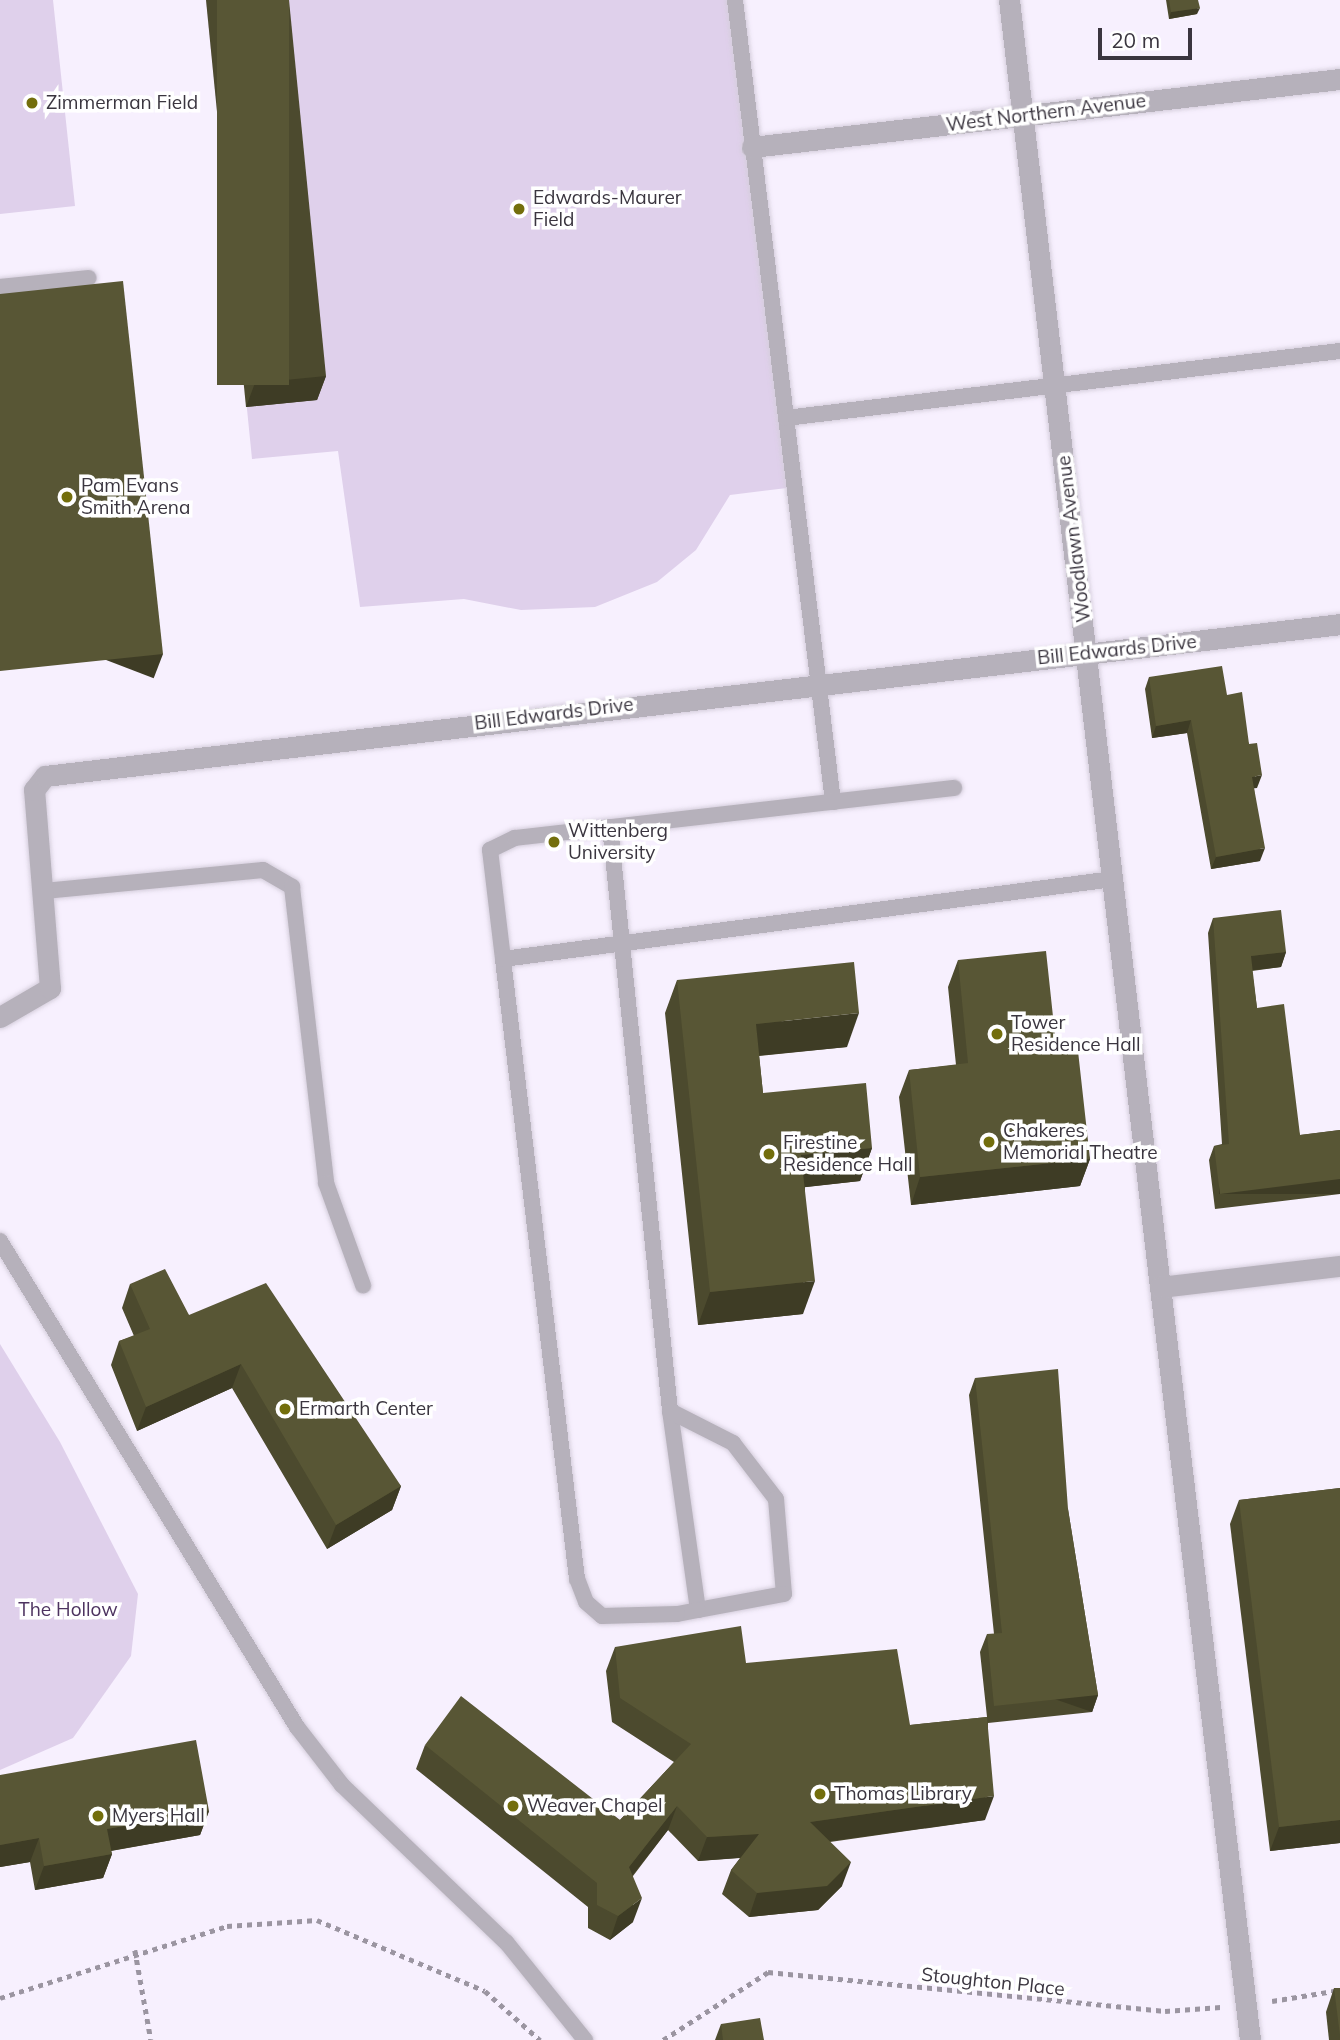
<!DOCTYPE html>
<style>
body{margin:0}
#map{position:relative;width:1340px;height:2040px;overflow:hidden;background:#f7f0fe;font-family:Mulish,sans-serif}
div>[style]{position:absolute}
.green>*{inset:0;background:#dfd0eb}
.path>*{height:4.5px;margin-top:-2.25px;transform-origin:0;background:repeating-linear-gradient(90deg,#9b95a1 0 5px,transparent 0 10px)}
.roads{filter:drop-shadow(0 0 2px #d5cedc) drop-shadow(0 0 2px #d5cedc)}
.service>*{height:16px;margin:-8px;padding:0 8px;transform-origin:8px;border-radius:8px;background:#b6b1bb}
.pedestrian>*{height:21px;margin:-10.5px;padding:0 10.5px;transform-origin:10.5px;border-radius:10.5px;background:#b6b1bb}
.minor>*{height:21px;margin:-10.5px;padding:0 10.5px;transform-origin:10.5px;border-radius:10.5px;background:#b6b1bb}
.wall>*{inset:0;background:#4c4a2e}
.shaded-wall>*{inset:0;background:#3e3c25;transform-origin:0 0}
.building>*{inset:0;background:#585635;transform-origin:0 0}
.dots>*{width:19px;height:19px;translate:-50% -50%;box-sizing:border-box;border:4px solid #fff;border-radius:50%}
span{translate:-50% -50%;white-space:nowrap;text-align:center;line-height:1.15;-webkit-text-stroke:7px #fff;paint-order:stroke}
.poi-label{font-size:19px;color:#3a353f}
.left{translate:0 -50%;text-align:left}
.street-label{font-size:19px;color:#3a353f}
.park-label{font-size:19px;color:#4d3360}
.scale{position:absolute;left:1098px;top:28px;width:94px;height:32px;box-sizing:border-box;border:4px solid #3a353f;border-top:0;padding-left:9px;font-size:21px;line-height:24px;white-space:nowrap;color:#3a353f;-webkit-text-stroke:5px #fff;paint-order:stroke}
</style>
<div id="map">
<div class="green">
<div style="clip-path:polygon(0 0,53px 0,75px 206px,0 214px)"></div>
<div style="clip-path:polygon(206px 0,735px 0,795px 487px,730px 495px,696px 550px,657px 582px,595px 607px,521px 610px,464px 599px,360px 607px,338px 451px,252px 459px)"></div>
<div style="clip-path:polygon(0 1344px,60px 1442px,138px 1594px,131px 1656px,73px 1738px,0 1770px)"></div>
</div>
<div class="path">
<div style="left:135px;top:1950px;width:91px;rotate:79.9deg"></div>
<div style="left:0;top:1998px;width:238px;rotate:-17.6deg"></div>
<div style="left:227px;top:1926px;width:90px;rotate:-3.8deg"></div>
<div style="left:317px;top:1920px;width:182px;rotate:22.9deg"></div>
<div style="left:485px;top:1991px;width:74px;rotate:41.7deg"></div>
<div style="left:1272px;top:2001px;width:69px;rotate:-9.2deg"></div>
<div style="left:663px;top:2040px;width:125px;rotate:-32.9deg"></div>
<div style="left:768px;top:1972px;width:399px;rotate:5.6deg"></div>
<div style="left:1165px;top:2011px;width:56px;rotate:-4.1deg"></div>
</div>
<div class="roads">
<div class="service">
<div style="left:735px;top:0;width:808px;rotate:83.03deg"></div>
<div style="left:0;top:287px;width:89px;rotate:-5.8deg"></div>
<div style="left:786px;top:418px;width:558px;rotate:-6.9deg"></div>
<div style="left:610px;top:827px;width:587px;rotate:84.13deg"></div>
<div style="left:44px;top:891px;width:220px;rotate:-5.5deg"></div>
<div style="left:263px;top:870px;width:34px;rotate:30deg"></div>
<div style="left:292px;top:887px;width:298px;rotate:83.4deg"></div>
<div style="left:326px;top:1183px;width:109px;rotate:70.1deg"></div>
<div style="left:503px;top:959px;width:110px;rotate:-96.8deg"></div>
<div style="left:490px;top:850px;width:28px;rotate:-26deg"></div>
<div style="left:515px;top:838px;width:442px;rotate:-6.5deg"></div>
<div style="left:0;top:1241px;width:570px;rotate:58.57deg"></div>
<div style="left:297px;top:1727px;width:73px;rotate:52.2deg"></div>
<div style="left:342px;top:1785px;width:227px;rotate:43.8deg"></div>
<div style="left:506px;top:1942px;width:126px;rotate:51.1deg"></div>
<div style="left:698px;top:1610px;width:201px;rotate:-98deg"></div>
<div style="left:670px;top:1411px;width:71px;rotate:26.9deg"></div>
<div style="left:733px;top:1443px;width:71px;rotate:52.5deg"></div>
<div style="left:776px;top:1499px;width:95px;rotate:85.2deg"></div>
<div style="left:784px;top:1594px;width:87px;rotate:169.5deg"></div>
<div style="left:698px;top:1610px;width:21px;rotate:169deg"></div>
<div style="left:677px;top:1614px;width:75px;rotate:178.5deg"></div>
<div style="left:602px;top:1616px;width:21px;rotate:-139deg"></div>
<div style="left:586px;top:1602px;width:25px;rotate:-111deg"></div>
<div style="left:577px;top:1579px;width:624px;rotate:-96.81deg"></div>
<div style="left:503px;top:959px;width:615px;rotate:-7.47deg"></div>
</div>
<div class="pedestrian">
<div style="left:1160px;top:1287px;width:758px;rotate:83.18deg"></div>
</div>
<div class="minor">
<div style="left:1009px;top:0;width:1296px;rotate:83.31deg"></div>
<div style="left:1160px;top:1287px;width:181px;rotate:-6.7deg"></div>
<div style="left:752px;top:147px;width:592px;rotate:-6.6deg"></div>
<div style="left:0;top:1017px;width:58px;rotate:-30.1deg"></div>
<div style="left:50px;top:988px;width:199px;rotate:-94.6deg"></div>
<div style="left:34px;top:790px;width:18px;rotate:-52deg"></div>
<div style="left:45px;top:776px;width:1304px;rotate:-6.69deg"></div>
</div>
</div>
<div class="wall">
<div style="clip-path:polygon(206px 0,289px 0,326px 376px,317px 400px,246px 407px)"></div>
<div style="clip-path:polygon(1166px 0,1198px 0,1197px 14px,1169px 19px)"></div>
<div style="clip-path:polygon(1149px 677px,1227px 695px,1249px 744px,1257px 788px,1254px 788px,1260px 861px,1211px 869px,1187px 733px,1152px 738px,1145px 689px)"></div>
<div style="clip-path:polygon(1213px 918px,1286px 952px,1281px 967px,1252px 971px,1257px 1008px,1300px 1135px,1340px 1130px,1340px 1194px,1215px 1209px,1209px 1160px,1214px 1146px,1222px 1144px,1208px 933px)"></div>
<div style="clip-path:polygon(958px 960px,1057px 1054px,1090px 1159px,1080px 1186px,911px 1205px,899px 1097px,909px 1070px,956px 1065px,948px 987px)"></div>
<div style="clip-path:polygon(677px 980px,847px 1047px,759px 1056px,763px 1093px,872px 1148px,860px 1181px,805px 1187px,803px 1314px,698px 1325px,665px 1013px)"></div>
<div style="clip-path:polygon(130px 1284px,189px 1315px,401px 1486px,392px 1510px,327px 1549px,232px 1388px,137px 1431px,111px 1365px,119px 1341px,134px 1336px,122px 1308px)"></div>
<div style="clip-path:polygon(975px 1378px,1068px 1509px,1098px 1695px,1092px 1712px,988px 1723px,985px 1820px,830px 1842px,842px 1886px,818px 1910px,749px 1917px,722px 1894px,731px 1870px,740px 1858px,698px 1861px,668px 1830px,633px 1876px,633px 1922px,610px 1940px,588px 1928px,588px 1907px,416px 1769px,425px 1745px,620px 1820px,674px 1762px,612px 1722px,606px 1671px,615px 1647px,746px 1663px,910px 1725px,987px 1717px,980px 1652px,987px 1634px,994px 1634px,969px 1395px)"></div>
<div style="clip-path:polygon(1340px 1488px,1340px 1843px,1270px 1851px,1230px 1524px,1239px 1500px)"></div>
<div style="clip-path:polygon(0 1775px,209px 1811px,200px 1835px,111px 1851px,112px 1854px,103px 1878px,35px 1890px,30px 1862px,0 1867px)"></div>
<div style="clip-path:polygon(1334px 1988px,1340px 1988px,1340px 2040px,1329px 2040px,1326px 2012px)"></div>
<div style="clip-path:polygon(721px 2024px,764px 2040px,715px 2040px)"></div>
</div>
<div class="shaded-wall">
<div style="clip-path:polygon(1200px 8px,1197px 14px,1169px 19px,1171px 12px)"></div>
<div style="clip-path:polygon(326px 376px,317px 400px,246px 407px,255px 383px)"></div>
<div style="left:163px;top:654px;width:26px;height:164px;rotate:111deg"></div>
<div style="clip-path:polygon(1191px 720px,1187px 733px,1152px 738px,1156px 726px)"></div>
<div style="clip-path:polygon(1262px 775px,1257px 788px,1248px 789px,1252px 777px)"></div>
<div style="clip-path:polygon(1265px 848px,1260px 861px,1211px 869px,1216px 857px)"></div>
<div style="clip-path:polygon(1286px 952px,1281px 967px,1245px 971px,1251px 956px)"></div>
<div style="clip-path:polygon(859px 1013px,847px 1047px,744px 1057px,756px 1024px)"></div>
<div style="clip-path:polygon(872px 1148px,860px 1181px,789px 1189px,801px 1155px)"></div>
<div style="clip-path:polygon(1090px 1159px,1080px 1186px,911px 1205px,920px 1177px)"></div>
<div style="left:1340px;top:1179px;width:15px;height:121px;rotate:90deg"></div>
<div style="clip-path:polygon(815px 1281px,803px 1314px,698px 1325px,710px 1292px)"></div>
<div style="clip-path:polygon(241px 1364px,232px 1388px,137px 1431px,146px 1407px)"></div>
<div style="clip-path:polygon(401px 1486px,392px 1510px,327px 1549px,336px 1525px)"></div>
<div style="left:1098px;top:1695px;width:18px;height:105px;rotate:109deg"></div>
<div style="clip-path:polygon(994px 1796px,985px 1820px,801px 1845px,810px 1822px)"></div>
<div style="clip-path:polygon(677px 1806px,668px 1830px,620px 1891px,629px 1867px)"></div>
<div style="clip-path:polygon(209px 1811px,200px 1835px,98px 1853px,107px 1829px)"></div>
<div style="clip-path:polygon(1340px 1820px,1340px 1843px,1270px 1851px,1279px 1827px)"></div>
<div style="clip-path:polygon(759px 1834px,750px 1857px,698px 1861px,707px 1837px)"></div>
<div style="clip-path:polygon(39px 1838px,30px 1862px,0 1867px,0 1845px)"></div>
<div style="clip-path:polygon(112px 1854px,103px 1878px,35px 1890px,44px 1866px)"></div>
<div style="clip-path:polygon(851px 1862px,842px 1886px,818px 1910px,749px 1917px,757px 1893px)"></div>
<div style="clip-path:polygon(642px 1898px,633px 1922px,610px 1940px,618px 1916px)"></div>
</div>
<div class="building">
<div style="left:217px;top:0;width:72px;height:385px"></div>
<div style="clip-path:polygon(1169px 0,1198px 0,1200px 8px,1171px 12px)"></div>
<div style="clip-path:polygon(123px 281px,163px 654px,0 671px,0 294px)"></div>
<div style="clip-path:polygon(1222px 666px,1227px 695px,1242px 692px,1249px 744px,1257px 743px,1262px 775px,1252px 777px,1265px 848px,1216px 857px,1191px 720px,1156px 726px,1149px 677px)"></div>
<div style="clip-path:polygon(1281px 910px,1286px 952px,1251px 956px,1257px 1008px,1284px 1004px,1300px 1135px,1340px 1130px,1340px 1179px,1220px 1194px,1214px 1146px,1229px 1144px,1213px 918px)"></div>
<div style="clip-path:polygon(1046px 951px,1057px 1054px,1078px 1051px,1090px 1159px,920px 1177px,909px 1070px,968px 1063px,958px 960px)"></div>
<div style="clip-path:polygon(854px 962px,859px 1013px,756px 1024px,763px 1093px,866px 1083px,872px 1148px,801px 1155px,815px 1281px,710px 1292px,677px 980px)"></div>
<div style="clip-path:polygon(165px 1269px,189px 1315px,266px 1283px,401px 1486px,336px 1525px,241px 1364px,146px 1407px,119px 1341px,150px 1329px,130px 1284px)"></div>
<div style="clip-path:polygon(1058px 1369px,1068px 1509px,1098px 1695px,994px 1706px,987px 1634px,1002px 1633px,975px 1378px)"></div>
<div style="clip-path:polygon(1340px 1488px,1340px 1820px,1279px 1827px,1239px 1500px)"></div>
<div style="clip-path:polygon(741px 1626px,746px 1663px,897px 1649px,910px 1725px,987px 1717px,994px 1796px,810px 1822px,851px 1862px,827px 1886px,757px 1893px,731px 1870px,759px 1834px,707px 1837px,677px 1806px,629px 1867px,642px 1898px,618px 1916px,597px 1905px,597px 1883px,425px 1745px,461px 1696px,620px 1820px,691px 1744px,620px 1698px,615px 1647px)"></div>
<div style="clip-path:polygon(196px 1740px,209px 1811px,107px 1829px,112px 1854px,44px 1866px,39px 1838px,0 1845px,0 1775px)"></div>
<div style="clip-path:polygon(1334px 1988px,1340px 1988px,1340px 2035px)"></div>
<div style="clip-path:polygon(760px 2018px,764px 2040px,723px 2040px,721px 2024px)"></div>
</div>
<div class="dots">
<div style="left:32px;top:103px;background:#736e0c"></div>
<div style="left:519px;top:209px;background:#736e0c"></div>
<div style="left:67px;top:497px;background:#736e0c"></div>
<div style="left:554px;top:842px;background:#736e0c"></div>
<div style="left:997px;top:1034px;background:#736e0c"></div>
<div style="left:989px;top:1142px;background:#736e0c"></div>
<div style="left:769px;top:1154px;background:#736e0c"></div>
<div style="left:285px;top:1409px;background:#736e0c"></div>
<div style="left:820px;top:1794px;background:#736e0c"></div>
<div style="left:513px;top:1806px;background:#736e0c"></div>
<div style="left:98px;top:1816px;background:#736e0c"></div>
</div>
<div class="poi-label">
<span class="left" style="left:46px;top:103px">Zimmerman Field</span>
<span class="left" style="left:533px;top:209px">Edwards-Maurer<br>Field</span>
<span class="left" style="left:81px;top:497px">Pam Evans<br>Smith Arena</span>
<span class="left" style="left:568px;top:842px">Wittenberg<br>University</span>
<span class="left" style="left:1011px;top:1034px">Tower<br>Residence Hall</span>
<span class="left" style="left:1003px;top:1142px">Chakeres<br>Memorial Theatre</span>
<span class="left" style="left:783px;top:1154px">Firestine<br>Residence Hall</span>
<span class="left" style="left:299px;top:1409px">Ermarth Center</span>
<span class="left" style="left:834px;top:1794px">Thomas Library</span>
<span class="left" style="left:527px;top:1806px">Weaver Chapel</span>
<span class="left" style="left:112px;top:1816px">Myers Hall</span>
</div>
<div class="street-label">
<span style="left:1046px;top:113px;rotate:-7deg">West Northern Avenue</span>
<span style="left:1074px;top:539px;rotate:-97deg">Woodlawn Avenue</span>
<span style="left:1117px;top:650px;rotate:-6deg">Bill Edwards Drive</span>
<span style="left:554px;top:714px;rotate:-7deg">Bill Edwards Drive</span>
<span style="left:993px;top:1982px;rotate:6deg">Stoughton Place</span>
</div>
<div class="park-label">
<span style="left:68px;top:1610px">The Hollow</span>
</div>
<div class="scale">20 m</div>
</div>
